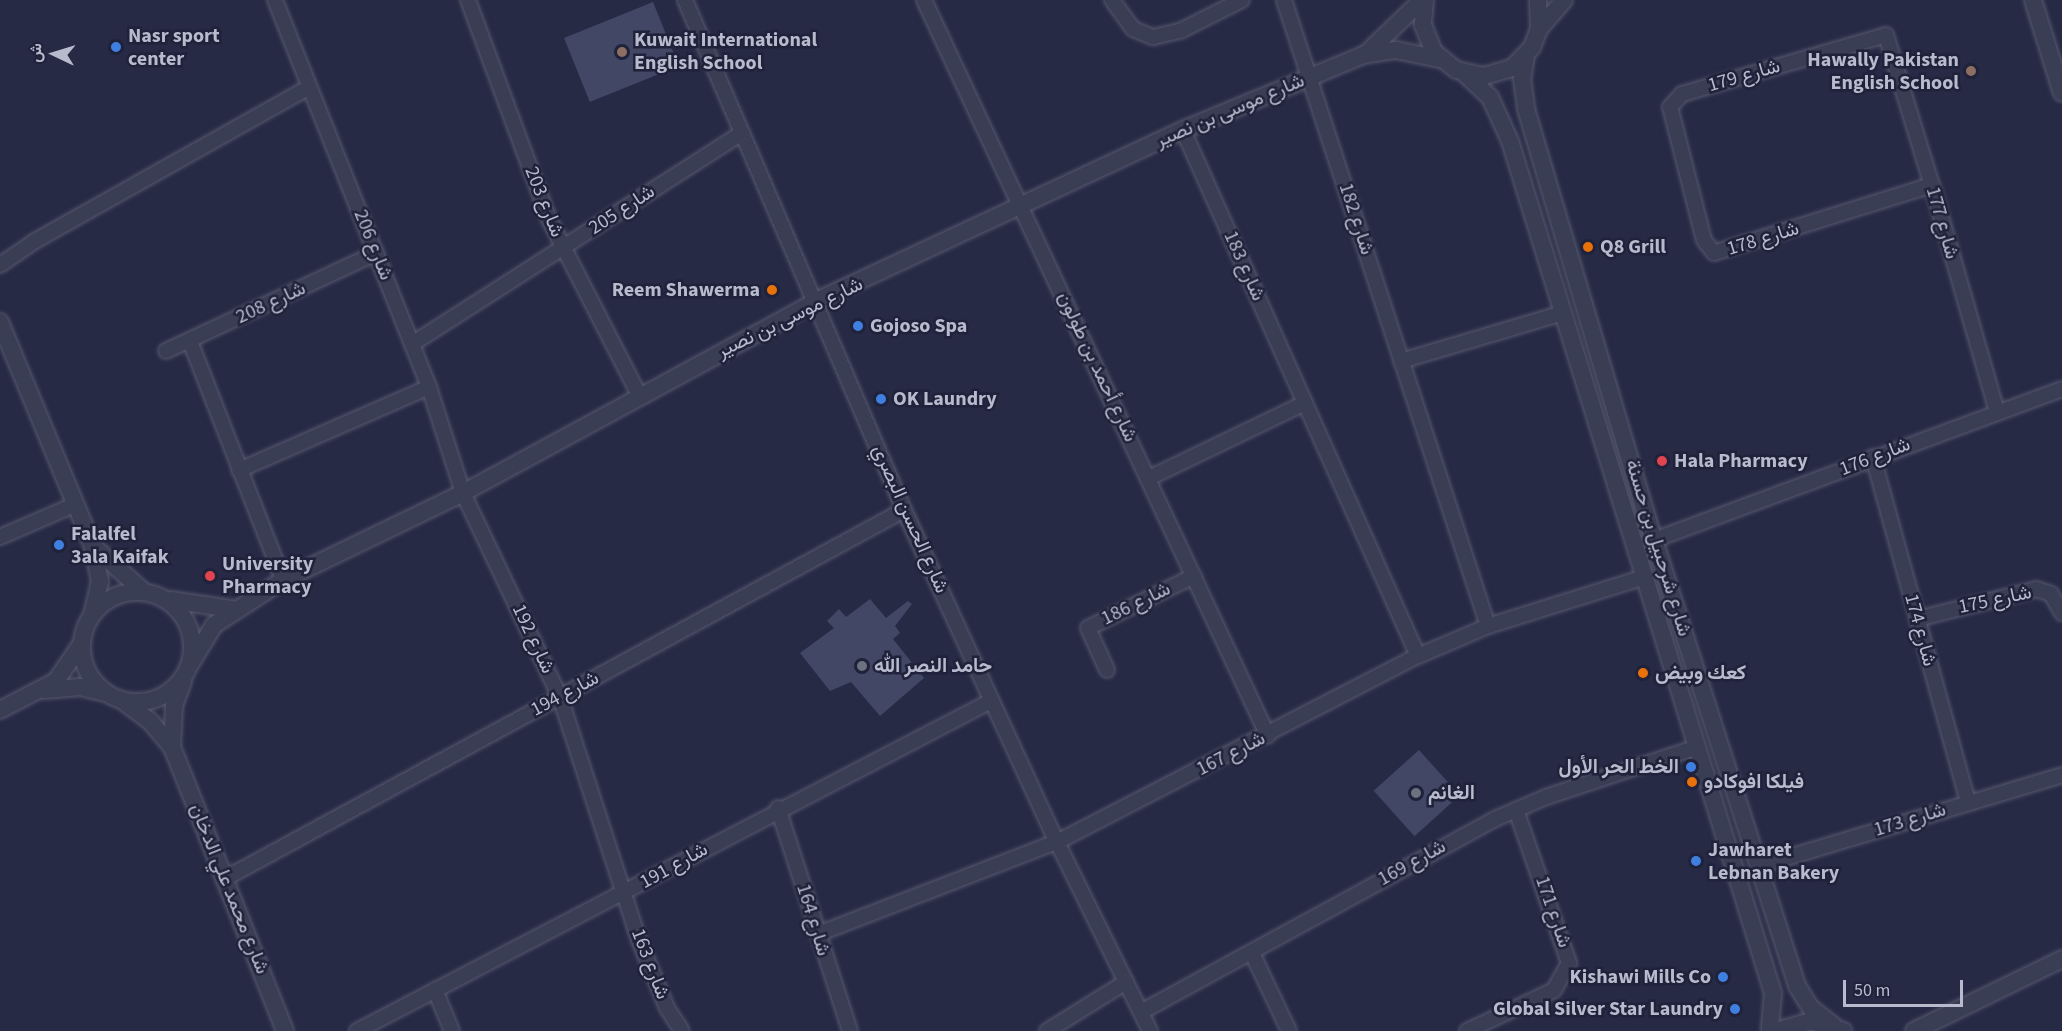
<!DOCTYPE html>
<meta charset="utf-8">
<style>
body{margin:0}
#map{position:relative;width:2062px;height:1031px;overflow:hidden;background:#262a45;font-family:"Source Sans 3",Vazirmatn,sans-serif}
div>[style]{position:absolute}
.building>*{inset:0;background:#424765;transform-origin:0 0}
.roads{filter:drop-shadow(0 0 2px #56586e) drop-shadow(0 0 2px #56586e)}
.minor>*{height:14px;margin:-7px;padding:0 7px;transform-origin:7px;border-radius:7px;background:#3a3e54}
.tertiary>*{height:16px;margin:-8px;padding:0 8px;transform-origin:8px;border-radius:8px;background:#3a3e54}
.tertiary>.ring{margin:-8px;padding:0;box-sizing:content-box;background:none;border:16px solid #3a3e54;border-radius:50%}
.dots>*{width:16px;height:16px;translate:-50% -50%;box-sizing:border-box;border:3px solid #1f223a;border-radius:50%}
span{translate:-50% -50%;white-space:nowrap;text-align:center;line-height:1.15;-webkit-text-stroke:5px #1f223a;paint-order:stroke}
.poi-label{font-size:20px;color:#b8bacd;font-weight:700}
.left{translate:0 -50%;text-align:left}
.right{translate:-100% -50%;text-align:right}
.street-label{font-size:20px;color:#b8bacd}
.north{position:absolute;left:24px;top:24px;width:60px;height:60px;-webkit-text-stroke:4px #1f223a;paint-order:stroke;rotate:274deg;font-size:16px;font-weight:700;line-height:24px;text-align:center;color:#b8bacd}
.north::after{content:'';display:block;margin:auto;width:21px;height:27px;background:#b8bacd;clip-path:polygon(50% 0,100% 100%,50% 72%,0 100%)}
.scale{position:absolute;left:1843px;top:980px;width:120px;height:27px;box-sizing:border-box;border:3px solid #b8bacd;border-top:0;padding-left:8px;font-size:18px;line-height:21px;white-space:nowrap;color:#b8bacd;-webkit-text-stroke:4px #1f223a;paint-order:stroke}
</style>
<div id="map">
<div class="building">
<div style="left:653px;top:2px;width:69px;height:96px;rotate:68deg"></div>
<div style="clip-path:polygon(870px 599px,886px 618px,908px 601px,912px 604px,895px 626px,900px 633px,893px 639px,924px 678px,880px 716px,851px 682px,830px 691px,800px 653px,834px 628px,827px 621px,839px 609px,846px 617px)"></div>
<div style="left:1419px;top:750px;width:61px;height:61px;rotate:48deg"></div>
</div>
<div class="roads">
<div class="minor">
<div style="left:275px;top:0;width:417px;rotate:68.3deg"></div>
<div style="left:429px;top:387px;width:111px;rotate:72.2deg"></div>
<div style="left:463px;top:493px;width:226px;rotate:64.6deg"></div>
<div style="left:560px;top:697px;width:256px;rotate:72deg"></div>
<div style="left:639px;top:940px;width:74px;rotate:67.6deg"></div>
<div style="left:667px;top:1008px;width:27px;rotate:57deg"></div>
<div style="left:468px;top:0;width:233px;rotate:69.7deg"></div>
<div style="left:549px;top:219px;width:198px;rotate:62.9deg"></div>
<div style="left:685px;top:0;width:555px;rotate:66.76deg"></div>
<div style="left:904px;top:510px;width:366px;rotate:65.3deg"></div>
<div style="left:1057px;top:842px;width:211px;rotate:63.8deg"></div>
<div style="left:924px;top:0;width:812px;rotate:64.95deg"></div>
<div style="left:1112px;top:0;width:36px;rotate:54deg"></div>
<div style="left:1133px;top:29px;width:22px;rotate:22deg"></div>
<div style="left:1153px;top:37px;width:28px;rotate:-13deg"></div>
<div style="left:1180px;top:31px;width:69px;rotate:-26.6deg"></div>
<div style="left:1284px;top:0;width:658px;rotate:71.95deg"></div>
<div style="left:1183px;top:130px;width:576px;rotate:65.93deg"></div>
<div style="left:1932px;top:185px;width:228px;rotate:162.7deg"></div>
<div style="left:1714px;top:253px;width:16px;rotate:-128deg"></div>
<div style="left:1704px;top:240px;width:137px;rotate:-104.3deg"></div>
<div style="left:1670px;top:107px;width:18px;rotate:-47deg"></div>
<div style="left:1682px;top:94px;width:212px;rotate:-16.1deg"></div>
<div style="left:1886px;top:35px;width:157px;rotate:73deg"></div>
<div style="left:1932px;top:185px;width:235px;rotate:74deg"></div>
<div style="left:0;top:265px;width:42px;rotate:-34.4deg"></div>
<div style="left:35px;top:241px;width:314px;rotate:-29.3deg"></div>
<div style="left:190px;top:341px;width:256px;rotate:68.7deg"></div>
<div style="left:412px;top:344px;width:390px;rotate:-32.6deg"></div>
<div style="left:166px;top:351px;width:232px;rotate:-25deg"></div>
<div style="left:1401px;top:361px;width:169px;rotate:-16.5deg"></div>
<div style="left:1873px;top:457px;width:359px;rotate:74.6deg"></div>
<div style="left:239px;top:470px;width:207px;rotate:-23.6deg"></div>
<div style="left:1149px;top:478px;width:173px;rotate:-25.7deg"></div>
<div style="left:0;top:537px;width:81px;rotate:-23.4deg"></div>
<div style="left:1654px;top:540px;width:435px;rotate:-20.3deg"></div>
<div style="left:1917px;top:619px;width:123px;rotate:-14.1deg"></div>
<div style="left:2036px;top:589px;width:16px;rotate:18deg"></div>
<div style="left:2051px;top:594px;width:22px;rotate:60deg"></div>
<div style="left:1107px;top:670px;width:46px;rotate:-114.3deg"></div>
<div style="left:1088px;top:628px;width:118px;rotate:-26.1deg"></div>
<div style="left:778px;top:808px;width:234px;rotate:72.1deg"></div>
<div style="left:1759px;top:866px;width:316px;rotate:-16.7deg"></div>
<div style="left:226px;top:878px;width:771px;rotate:-28.49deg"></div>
<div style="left:818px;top:934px;width:256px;rotate:-21.1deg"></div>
<div style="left:1057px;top:842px;width:406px;rotate:-27.3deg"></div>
<div style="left:1418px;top:656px;width:76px;rotate:-23.2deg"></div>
<div style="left:1488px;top:626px;width:164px;rotate:-17.4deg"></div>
<div style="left:1252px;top:953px;width:86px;rotate:64.6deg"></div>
<div style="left:435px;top:990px;width:44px;rotate:67.5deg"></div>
<div style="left:1141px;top:1012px;width:403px;rotate:-28.6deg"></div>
<div style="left:1495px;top:819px;width:56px;rotate:-23.3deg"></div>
<div style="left:1546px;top:797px;width:159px;rotate:-18.3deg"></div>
<div style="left:357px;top:1031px;width:715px;rotate:-27.5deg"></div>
<div style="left:1047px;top:1031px;width:93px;rotate:-31.8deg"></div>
<div style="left:1467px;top:1031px;width:96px;rotate:-25.2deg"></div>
<div style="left:1554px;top:990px;width:31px;rotate:-61deg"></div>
<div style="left:1569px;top:963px;width:162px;rotate:-109.1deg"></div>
</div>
<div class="tertiary">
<div style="left:1425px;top:0;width:25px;rotate:95deg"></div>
<div style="left:1423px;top:25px;width:29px;rotate:68deg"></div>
<div style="left:1434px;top:52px;width:28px;rotate:39deg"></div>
<div style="left:1456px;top:70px;width:29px;rotate:12deg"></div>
<div style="left:1484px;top:76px;width:29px;rotate:-16deg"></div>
<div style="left:1512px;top:68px;width:29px;rotate:-46deg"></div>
<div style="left:1532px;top:47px;width:19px;rotate:-69deg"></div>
<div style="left:1539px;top:29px;width:29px;rotate:-92deg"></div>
<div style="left:2033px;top:0;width:97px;rotate:72.7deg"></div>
<div style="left:1539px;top:29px;width:38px;rotate:-49deg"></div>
<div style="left:1369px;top:51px;width:74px;rotate:-43.9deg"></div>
<div style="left:1526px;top:55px;width:24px;rotate:99deg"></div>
<div style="left:1522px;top:79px;width:30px;rotate:82deg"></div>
<div style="left:1526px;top:109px;width:450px;rotate:73.5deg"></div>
<div style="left:1654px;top:540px;width:468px;rotate:72.2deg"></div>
<div style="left:1797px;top:986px;width:26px;rotate:58deg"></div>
<div style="left:1811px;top:1008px;width:28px;rotate:38deg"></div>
<div style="left:1465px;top:74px;width:34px;rotate:43deg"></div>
<div style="left:1490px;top:97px;width:48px;rotate:65.6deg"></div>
<div style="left:1510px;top:141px;width:892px;rotate:72.85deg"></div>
<div style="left:1773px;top:993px;width:38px;rotate:95deg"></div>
<div style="left:0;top:322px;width:243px;rotate:67.5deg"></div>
<div style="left:93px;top:546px;width:36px;rotate:79deg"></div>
<div style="left:100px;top:581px;width:32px;rotate:103deg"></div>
<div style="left:95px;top:548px;width:64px;rotate:41.9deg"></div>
<div class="ring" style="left:82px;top:592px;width:94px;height:94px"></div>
<div style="left:171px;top:600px;width:62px;rotate:8.4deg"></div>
<div style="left:191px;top:663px;width:44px;rotate:-58.8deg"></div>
<div style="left:214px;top:625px;width:82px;rotate:-33.1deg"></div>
<div style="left:283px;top:580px;width:200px;rotate:-25.8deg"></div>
<div style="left:463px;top:493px;width:404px;rotate:-28.5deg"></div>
<div style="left:818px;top:300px;width:403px;rotate:-25deg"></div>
<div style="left:1183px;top:130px;width:195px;rotate:-22.6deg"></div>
<div style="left:1363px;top:55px;width:33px;rotate:-9deg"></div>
<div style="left:1396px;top:50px;width:45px;rotate:11.6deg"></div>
<div style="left:45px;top:690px;width:35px;rotate:-5deg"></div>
<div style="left:80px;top:687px;width:26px;rotate:13deg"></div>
<div style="left:123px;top:701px;width:34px;rotate:37deg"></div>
<div style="left:150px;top:721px;width:34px;rotate:50deg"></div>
<div style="left:172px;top:747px;width:306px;rotate:68.3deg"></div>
<div style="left:0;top:710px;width:63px;rotate:-27.4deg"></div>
<div style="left:56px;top:681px;width:46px;rotate:-55.6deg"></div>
<div style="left:172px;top:747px;width:41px;rotate:-87.2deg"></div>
<div style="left:174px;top:706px;width:27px;rotate:-70deg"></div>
<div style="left:1776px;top:1031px;width:36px;rotate:-16deg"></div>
<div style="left:1811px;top:1021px;width:34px;rotate:17deg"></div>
<div style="left:1914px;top:1031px;width:165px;rotate:-25.9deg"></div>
</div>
</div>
<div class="dots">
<div style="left:116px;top:47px;background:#3f7fe0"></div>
<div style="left:622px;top:52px;background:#8d6e63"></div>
<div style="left:1971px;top:71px;background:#8d6e63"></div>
<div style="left:1588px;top:247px;background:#e8710a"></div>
<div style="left:772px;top:290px;background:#e8710a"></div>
<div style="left:858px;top:326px;background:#3f7fe0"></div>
<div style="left:881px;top:399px;background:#3f7fe0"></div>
<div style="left:1662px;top:461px;background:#e0444e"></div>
<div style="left:59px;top:545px;background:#3f7fe0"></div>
<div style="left:210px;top:576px;background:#e0444e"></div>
<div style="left:862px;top:666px;background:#6b7280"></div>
<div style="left:1643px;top:673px;background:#e8710a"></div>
<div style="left:1691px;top:767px;background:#3f7fe0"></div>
<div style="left:1692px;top:782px;background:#e8710a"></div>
<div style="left:1416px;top:793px;background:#6b7280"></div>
<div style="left:1696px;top:861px;background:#3f7fe0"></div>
<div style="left:1723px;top:977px;background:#3f7fe0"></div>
<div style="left:1735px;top:1009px;background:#3f7fe0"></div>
</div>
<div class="poi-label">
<span class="left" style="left:128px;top:48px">Nasr sport<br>center</span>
<span class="left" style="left:634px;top:52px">Kuwait International<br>English School</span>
<span class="right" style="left:1959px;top:72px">Hawally Pakistan<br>English School</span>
<span class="left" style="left:1600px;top:247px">Q8 Grill</span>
<span class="right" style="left:760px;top:290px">Reem Shawerma</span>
<span class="left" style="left:870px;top:326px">Gojoso Spa</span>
<span class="left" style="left:893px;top:399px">OK Laundry</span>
<span class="left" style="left:1674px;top:461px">Hala Pharmacy</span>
<span class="left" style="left:71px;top:546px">Falalfel<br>3ala Kaifak</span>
<span class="left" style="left:222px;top:576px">University<br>Pharmacy</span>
<span class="left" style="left:874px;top:666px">حامد النصر الله</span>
<span class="left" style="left:1655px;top:673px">كعك وبيض</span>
<span class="right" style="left:1679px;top:767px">الخط الحر الأول</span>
<span class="left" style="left:1704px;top:782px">فيلكا افوكادو</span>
<span class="left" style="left:1428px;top:793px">الغانم</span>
<span class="left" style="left:1708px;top:862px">Jawharet<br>Lebnan Bakery</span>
<span class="right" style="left:1711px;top:977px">Kishawi Mills Co</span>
<span class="right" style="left:1723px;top:1009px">Global Silver Star Laundry</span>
</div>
<div class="street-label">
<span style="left:1744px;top:76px;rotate:-16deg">شارع 179</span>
<span style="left:1230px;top:111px;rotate:-23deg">شارع موسى بن نصير</span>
<span style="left:544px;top:202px;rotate:68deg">شارع 203</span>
<span style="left:622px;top:210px;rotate:-33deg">شارع 205</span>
<span style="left:1356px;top:219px;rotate:72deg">شارع 182</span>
<span style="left:1942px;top:223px;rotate:74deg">شارع 177</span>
<span style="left:1763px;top:239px;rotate:-17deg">شارع 178</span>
<span style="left:373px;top:245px;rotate:68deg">شارع 206</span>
<span style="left:1244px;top:266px;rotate:66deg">شارع 183</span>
<span style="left:271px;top:303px;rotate:-25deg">شارع 208</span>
<span style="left:790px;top:318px;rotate:-26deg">شارع موسى بن نصير</span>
<span style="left:1097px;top:367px;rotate:65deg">شارع أحمد بن طولون</span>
<span style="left:1875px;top:457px;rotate:-21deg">شارع 176</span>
<span style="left:910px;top:519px;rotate:66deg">شارع الحسن البصري</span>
<span style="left:1658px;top:548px;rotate:73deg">شارع شرحبيل بن حسنة</span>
<span style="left:1995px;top:600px;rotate:-12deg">شارع 175</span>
<span style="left:1136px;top:604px;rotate:-26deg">شارع 186</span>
<span style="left:1920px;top:630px;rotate:75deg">شارع 174</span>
<span style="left:533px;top:639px;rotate:65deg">شارع 192</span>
<span style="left:565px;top:694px;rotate:-28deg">شارع 194</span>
<span style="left:1231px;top:754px;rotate:-27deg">شارع 167</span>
<span style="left:1910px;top:820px;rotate:-17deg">شارع 173</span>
<span style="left:1412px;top:863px;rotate:-29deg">شارع 169</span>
<span style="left:674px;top:866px;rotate:-29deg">شارع 191</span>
<span style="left:229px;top:889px;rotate:68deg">شارع محمد علي الدخان</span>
<span style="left:1553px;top:912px;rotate:71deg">شارع 171</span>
<span style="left:813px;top:920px;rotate:73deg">شارع 164</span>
<span style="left:650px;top:964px;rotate:69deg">شارع 163</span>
</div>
<div class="north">ش</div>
<div class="scale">50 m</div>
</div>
